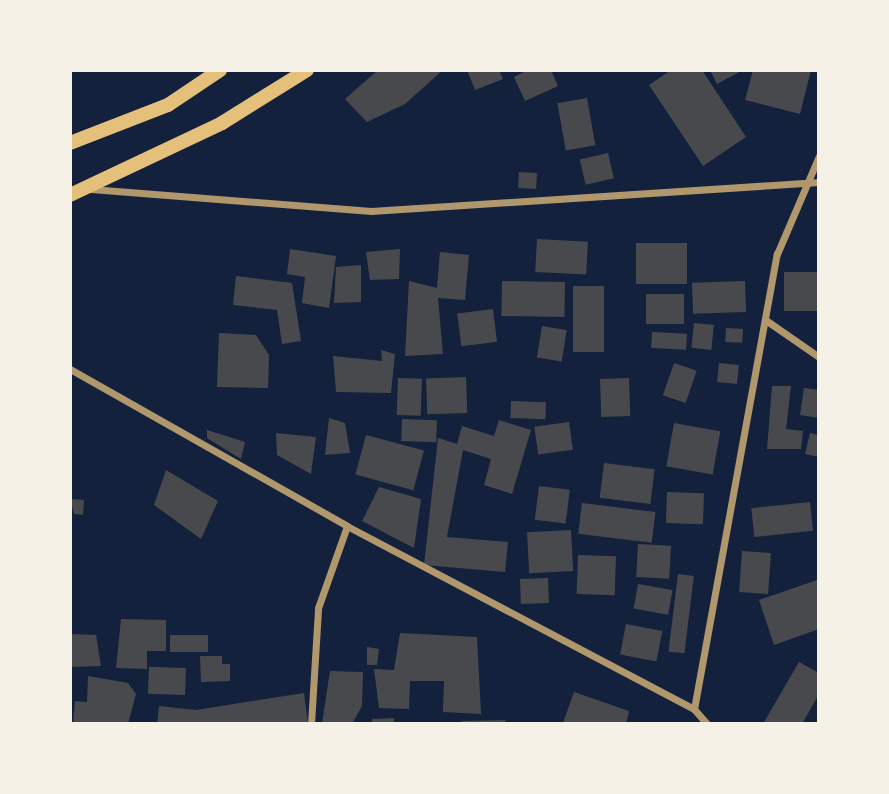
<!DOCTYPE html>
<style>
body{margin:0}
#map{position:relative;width:889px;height:794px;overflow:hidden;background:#14213d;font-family:Quicksand,sans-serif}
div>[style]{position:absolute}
.building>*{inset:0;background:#48494c;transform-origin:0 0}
.minor>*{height:7px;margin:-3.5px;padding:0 3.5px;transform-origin:3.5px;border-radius:3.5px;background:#b1986c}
.secondary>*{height:14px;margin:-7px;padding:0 7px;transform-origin:7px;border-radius:7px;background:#e5c07b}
span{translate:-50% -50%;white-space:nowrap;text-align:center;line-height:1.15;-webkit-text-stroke:7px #f6f1e7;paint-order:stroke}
.frame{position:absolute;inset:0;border:72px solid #f6f1e7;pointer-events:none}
</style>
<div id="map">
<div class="building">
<div style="clip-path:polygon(378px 70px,443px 70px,405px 104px,367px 122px,345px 99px)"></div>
<div style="clip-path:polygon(467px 70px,499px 70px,503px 79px,475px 90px)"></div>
<div style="clip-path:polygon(528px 70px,551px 70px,558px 86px,525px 101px,514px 77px)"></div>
<div style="clip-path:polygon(671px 70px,702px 70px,746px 137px,703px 166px,649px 85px)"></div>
<div style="clip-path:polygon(710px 70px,743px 70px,717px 84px)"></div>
<div style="clip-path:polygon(753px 70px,811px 70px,800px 114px,745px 100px)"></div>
<div style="left:587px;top:98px;width:48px;height:30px;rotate:80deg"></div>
<div style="left:608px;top:153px;width:26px;height:29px;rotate:77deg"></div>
<div style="left:519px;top:172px;width:18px;height:16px;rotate:3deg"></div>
<div style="left:537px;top:239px;width:51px;height:33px;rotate:3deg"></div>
<div style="left:636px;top:243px;width:51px;height:41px"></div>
<div style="clip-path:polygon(290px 249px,336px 256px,329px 308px,302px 303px,305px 277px,287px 274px)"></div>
<div style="clip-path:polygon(400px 249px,399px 279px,370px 280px,366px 252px)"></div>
<div style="clip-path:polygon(440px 252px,469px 255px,465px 300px,438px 298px,443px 354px,405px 356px,409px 281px,437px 288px)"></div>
<div style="clip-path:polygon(361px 265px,361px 302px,334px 303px,336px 267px)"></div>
<div style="left:784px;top:272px;width:35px;height:39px"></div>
<div style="clip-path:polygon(236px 276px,292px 283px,301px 341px,282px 344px,277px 310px,233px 305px)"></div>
<div style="left:502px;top:281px;width:63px;height:35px;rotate:1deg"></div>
<div style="left:745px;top:281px;width:31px;height:53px;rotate:88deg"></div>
<div style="left:573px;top:286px;width:31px;height:66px"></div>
<div style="left:646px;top:294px;width:38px;height:30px"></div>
<div style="left:493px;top:309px;width:33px;height:36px;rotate:83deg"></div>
<div style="left:694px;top:323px;width:20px;height:25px;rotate:6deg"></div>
<div style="left:542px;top:326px;width:25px;height:32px;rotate:9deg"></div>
<div style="left:726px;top:328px;width:17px;height:14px;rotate:3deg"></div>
<div style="left:652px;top:332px;width:35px;height:16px;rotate:3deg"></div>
<div style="clip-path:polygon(219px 333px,256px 335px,269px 355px,268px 388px,217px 387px)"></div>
<div style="clip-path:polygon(381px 350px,395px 354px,391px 393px,336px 392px,333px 356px,382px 361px)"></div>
<div style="left:674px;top:363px;width:24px;height:34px;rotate:19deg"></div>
<div style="left:719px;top:363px;width:20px;height:19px;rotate:6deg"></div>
<div style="left:466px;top:377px;width:36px;height:40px;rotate:88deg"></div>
<div style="left:398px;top:378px;width:24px;height:37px;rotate:2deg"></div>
<div style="left:629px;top:378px;width:38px;height:29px;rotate:88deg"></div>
<div style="clip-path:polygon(772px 386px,791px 386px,786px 429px,803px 431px,801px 449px,767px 449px)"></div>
<div style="clip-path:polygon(804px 388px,819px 390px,819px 418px,800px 415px)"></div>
<div style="left:511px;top:401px;width:35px;height:17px;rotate:2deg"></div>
<div style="clip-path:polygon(329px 418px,345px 423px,350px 453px,325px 455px)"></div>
<div style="left:402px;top:419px;width:35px;height:22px;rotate:2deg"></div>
<div style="clip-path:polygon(499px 420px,531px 430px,512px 494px,484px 485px,491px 459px,463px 450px,447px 537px,508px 542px,505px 572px,424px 565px,438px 438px,457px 444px,462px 426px,494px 436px)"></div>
<div style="left:569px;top:422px;width:28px;height:35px;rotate:82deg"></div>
<div style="left:674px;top:423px;width:47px;height:44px;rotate:10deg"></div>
<div style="clip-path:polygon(207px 430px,245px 442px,241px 459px,207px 438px)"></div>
<div style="clip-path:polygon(276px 433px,316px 437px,311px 474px,277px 455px)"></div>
<div style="clip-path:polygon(810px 433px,819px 435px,819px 457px,805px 454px)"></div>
<div style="left:366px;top:435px;width:60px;height:41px;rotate:15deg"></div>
<div style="left:604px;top:463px;width:51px;height:35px;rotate:7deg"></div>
<div style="clip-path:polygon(166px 470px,218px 501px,201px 539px,154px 505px)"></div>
<div style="left:539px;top:486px;width:31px;height:34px;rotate:7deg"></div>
<div style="clip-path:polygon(379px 487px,421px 499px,414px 548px,362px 521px)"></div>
<div style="left:667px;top:492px;width:37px;height:31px;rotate:2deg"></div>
<div style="clip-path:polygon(70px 499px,84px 500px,83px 515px,74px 514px)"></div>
<div style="left:810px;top:502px;width:29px;height:59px;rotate:84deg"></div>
<div style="left:582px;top:503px;width:74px;height:31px;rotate:7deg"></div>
<div style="left:571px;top:530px;width:41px;height:44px;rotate:87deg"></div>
<div style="left:638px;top:544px;width:33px;height:33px;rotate:3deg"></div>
<div style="left:742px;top:551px;width:29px;height:41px;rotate:4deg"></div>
<div style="left:578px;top:555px;width:38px;height:39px;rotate:2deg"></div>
<div style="left:678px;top:574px;width:16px;height:78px;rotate:7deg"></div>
<div style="left:548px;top:578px;width:25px;height:28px;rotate:88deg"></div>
<div style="clip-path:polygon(817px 580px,819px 629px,774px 645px,759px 600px)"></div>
<div style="left:638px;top:584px;width:35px;height:25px;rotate:10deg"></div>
<div style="clip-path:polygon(121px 619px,166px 620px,166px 651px,147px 651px,147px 669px,116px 668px)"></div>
<div style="left:626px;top:624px;width:37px;height:31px;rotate:11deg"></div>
<div style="clip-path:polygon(400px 633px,477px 637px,481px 714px,443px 712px,444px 681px,410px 681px,409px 709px,379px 708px,374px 669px,394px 670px)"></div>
<div style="clip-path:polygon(70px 634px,96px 635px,101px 666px,70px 667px)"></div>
<div style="left:208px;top:635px;width:17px;height:38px;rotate:90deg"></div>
<div style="clip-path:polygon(367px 647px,379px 649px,377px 665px,367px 665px)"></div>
<div style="clip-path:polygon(200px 656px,222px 656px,222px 664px,230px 664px,230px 681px,201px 682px)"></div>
<div style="clip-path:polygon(799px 662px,819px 673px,819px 694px,802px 724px,763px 724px)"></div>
<div style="left:186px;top:668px;width:27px;height:37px;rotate:92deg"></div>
<div style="clip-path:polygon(330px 671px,363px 672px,362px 706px,352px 724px,322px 724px)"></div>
<div style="clip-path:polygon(88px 676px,128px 683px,136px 694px,128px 724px,73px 724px,75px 701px,87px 702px)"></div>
<div style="clip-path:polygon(574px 692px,629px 711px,626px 724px,563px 723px)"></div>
<div style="clip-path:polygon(304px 693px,308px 724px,157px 724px,159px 706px,196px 710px)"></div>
<div style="clip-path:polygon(394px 718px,394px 724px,372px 724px,372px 719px)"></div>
<div style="clip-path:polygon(505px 720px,506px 724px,462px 724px,462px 721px)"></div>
</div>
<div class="minor">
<div style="left:91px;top:189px;width:281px;rotate:4.5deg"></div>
<div style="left:371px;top:211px;width:449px;rotate:-3.7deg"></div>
<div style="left:767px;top:321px;width:63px;rotate:34.7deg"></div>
<div style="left:70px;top:369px;width:318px;rotate:29.5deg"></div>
<div style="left:347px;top:526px;width:392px;rotate:27.8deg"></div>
<div style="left:694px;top:709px;width:20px;rotate:49deg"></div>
<div style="left:694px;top:709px;width:463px;rotate:-79.7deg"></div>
<div style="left:777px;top:254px;width:107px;rotate:-66.8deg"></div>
<div style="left:311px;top:724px;width:116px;rotate:-86.5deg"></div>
<div style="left:318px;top:608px;width:87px;rotate:-70.5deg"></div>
</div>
<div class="secondary">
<div style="left:70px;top:143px;width:105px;rotate:-21.2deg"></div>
<div style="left:168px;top:105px;width:63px;rotate:-33.9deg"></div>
<div style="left:70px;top:195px;width:168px;rotate:-25.3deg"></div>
<div style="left:222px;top:123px;width:100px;rotate:-31.9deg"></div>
</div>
<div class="frame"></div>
</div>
